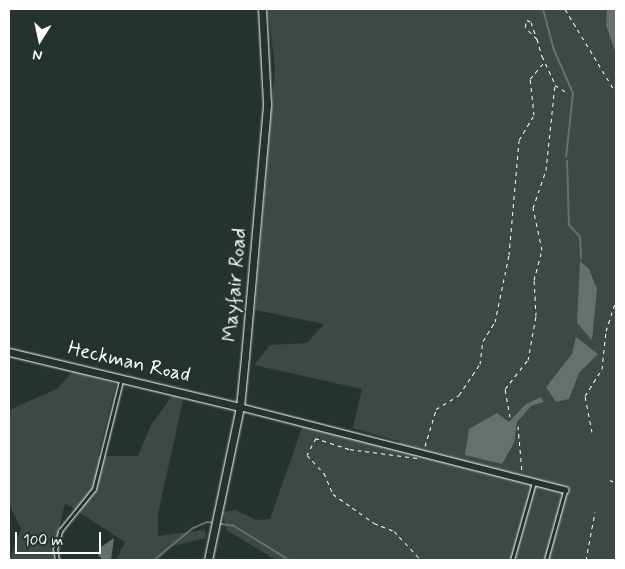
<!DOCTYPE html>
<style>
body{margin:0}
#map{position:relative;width:625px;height:569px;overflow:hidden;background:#26332d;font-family:Mynerve,sans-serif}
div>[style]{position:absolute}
.green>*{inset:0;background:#3e4944}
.water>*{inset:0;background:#67706c}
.stream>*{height:2px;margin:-1px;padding:0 1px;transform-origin:1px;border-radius:1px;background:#67706c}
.path>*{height:1px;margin-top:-0.5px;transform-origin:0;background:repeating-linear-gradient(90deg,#fff 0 4px,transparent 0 8px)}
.roads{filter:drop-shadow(0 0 1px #fff) drop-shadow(0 0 1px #fff)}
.service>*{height:2.5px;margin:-1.25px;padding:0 1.25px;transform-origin:1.25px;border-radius:1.25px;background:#26332d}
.minor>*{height:5.5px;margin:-2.75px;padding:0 2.75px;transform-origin:2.75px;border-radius:2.75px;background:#26332d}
.tertiary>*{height:7px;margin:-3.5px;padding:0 3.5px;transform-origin:3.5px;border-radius:3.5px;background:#26332d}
span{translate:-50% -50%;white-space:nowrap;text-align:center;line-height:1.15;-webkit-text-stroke:4px #26332d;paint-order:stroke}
.street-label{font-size:20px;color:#fff}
.frame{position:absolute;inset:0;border:10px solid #fff;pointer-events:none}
.north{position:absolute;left:15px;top:15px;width:50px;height:50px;-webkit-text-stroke:4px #26332d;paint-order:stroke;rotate:190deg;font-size:14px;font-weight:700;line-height:20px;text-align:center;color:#fff}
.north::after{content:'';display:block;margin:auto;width:18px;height:22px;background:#fff;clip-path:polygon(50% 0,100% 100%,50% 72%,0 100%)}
.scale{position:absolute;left:15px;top:532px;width:86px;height:22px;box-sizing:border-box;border:2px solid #fff;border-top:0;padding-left:6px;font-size:15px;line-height:18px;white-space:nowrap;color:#fff;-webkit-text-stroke:4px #26332d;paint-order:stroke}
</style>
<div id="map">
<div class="green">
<div style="clip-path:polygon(268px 9px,616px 9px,616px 560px,276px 560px,226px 530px,223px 512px,235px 510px,256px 520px,270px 519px,303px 425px,391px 446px,401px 442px,353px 428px,362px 389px,254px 365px,270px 345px,307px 343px,324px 324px,255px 310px,275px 68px)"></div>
<div style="clip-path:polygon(73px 371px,116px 384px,98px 456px,138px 456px,151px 425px,173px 395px,183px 400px,158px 514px,158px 536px,205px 530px,206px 538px,172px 546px,158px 560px,116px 560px,125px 542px,65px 503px,52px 560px,9px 560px,21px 529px,9px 504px,9px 410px,57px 389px)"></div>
</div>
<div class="water">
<div style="clip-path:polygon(607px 9px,616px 9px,616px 54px,606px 25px)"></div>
<div style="clip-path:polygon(580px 261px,589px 269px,597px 289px,592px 340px,577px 323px)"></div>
<div style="clip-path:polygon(576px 337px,598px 354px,579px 373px,569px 399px,556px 402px,546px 387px,572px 354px)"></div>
<div style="clip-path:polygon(541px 397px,544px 402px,531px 406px,517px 422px,514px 443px,502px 464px,465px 455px,469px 429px,497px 413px,509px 422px,526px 404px)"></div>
<div style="clip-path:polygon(114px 538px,111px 560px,103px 560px,98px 555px,101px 547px)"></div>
</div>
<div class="stream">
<div style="left:543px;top:9px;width:42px;rotate:75deg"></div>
<div style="left:554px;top:50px;width:47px;rotate:66.2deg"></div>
<div style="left:573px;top:93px;width:64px;rotate:96.2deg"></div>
<div style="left:567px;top:161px;width:64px;rotate:88.2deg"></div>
<div style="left:569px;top:225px;width:16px;rotate:47deg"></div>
<div style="left:580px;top:237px;width:21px;rotate:87deg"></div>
<div style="left:154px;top:560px;width:50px;rotate:-39.4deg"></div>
<div style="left:193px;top:528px;width:15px;rotate:-23deg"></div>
<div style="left:207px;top:522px;width:27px;rotate:8deg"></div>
<div style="left:234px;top:526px;width:65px;rotate:31.7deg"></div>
</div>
<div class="path">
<div style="left:565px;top:9px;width:98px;rotate:58.7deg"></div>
<div style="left:537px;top:39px;width:17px;rotate:-135deg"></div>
<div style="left:525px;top:27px;width:7px;rotate:-74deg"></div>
<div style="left:527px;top:20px;width:4px;rotate:27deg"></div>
<div style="left:531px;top:22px;width:18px;rotate:71deg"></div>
<div style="left:537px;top:39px;width:18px;rotate:74deg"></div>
<div style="left:542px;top:56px;width:31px;rotate:65deg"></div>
<div style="left:510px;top:417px;width:28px;rotate:-100deg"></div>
<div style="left:505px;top:389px;width:37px;rotate:-52deg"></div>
<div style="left:528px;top:360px;width:45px;rotate:-79.7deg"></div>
<div style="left:536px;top:316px;width:36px;rotate:-93deg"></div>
<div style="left:534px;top:280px;width:31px;rotate:-75deg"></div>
<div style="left:542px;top:250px;width:43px;rotate:-102.1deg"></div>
<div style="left:533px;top:208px;width:40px;rotate:-71.1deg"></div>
<div style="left:546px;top:170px;width:85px;rotate:-84deg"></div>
<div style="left:555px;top:85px;width:13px;rotate:32deg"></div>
<div style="left:518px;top:426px;width:46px;rotate:85deg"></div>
<div style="left:592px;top:432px;width:37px;rotate:-101deg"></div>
<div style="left:585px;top:396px;width:32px;rotate:-58deg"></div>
<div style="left:602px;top:369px;width:38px;rotate:-84deg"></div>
<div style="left:606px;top:331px;width:33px;rotate:-72deg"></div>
<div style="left:425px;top:446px;width:39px;rotate:-73deg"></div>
<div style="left:436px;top:409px;width:27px;rotate:-31deg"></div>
<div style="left:459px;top:395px;width:37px;rotate:-56deg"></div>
<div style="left:480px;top:364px;width:23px;rotate:-83deg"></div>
<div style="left:483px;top:341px;width:22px;rotate:-58deg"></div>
<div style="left:495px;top:322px;width:68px;rotate:-78.2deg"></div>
<div style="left:509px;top:255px;width:115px;rotate:-85deg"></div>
<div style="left:519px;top:140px;width:29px;rotate:-59deg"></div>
<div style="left:534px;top:115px;width:36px;rotate:-96deg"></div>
<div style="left:530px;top:79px;width:23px;rotate:-50deg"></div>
<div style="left:417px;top:458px;width:69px;rotate:-172.5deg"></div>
<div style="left:349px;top:449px;width:35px;rotate:-162deg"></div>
<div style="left:316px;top:438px;width:19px;rotate:118deg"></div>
<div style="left:307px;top:455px;width:25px;rotate:47deg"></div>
<div style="left:324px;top:473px;width:23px;rotate:67deg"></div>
<div style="left:333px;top:494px;width:50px;rotate:35.3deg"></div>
<div style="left:374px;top:523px;width:22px;rotate:22deg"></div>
<div style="left:394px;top:531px;width:40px;rotate:47deg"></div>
<div style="left:610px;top:480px;width:7px;rotate:27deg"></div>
<div style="left:586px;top:560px;width:49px;rotate:-79.4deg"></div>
</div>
<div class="roads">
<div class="service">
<div style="left:57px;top:560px;width:11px;rotate:-100deg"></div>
<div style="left:55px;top:549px;width:19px;rotate:-74deg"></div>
<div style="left:60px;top:531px;width:54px;rotate:-51deg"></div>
<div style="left:94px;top:489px;width:111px;rotate:-76deg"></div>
<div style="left:512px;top:560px;width:81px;rotate:-74.2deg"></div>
<div style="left:546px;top:560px;width:72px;rotate:-74.6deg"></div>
</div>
<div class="minor">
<div style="left:240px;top:407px;width:336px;rotate:14.3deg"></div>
</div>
<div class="tertiary">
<div style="left:9px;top:352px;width:237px;rotate:13.4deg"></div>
<div style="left:208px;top:560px;width:156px;rotate:-78.2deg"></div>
<div style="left:240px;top:407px;width:50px;rotate:-84.3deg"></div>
<div style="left:245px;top:357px;width:255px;rotate:-85deg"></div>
<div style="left:267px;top:103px;width:94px;rotate:-93deg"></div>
</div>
</div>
<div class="street-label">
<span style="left:235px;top:285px;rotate:-85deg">Mayfair Road</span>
<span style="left:129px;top:362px;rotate:13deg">Heckman Road</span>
</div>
<div class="frame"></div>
<div class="north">N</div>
<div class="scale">100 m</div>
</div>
